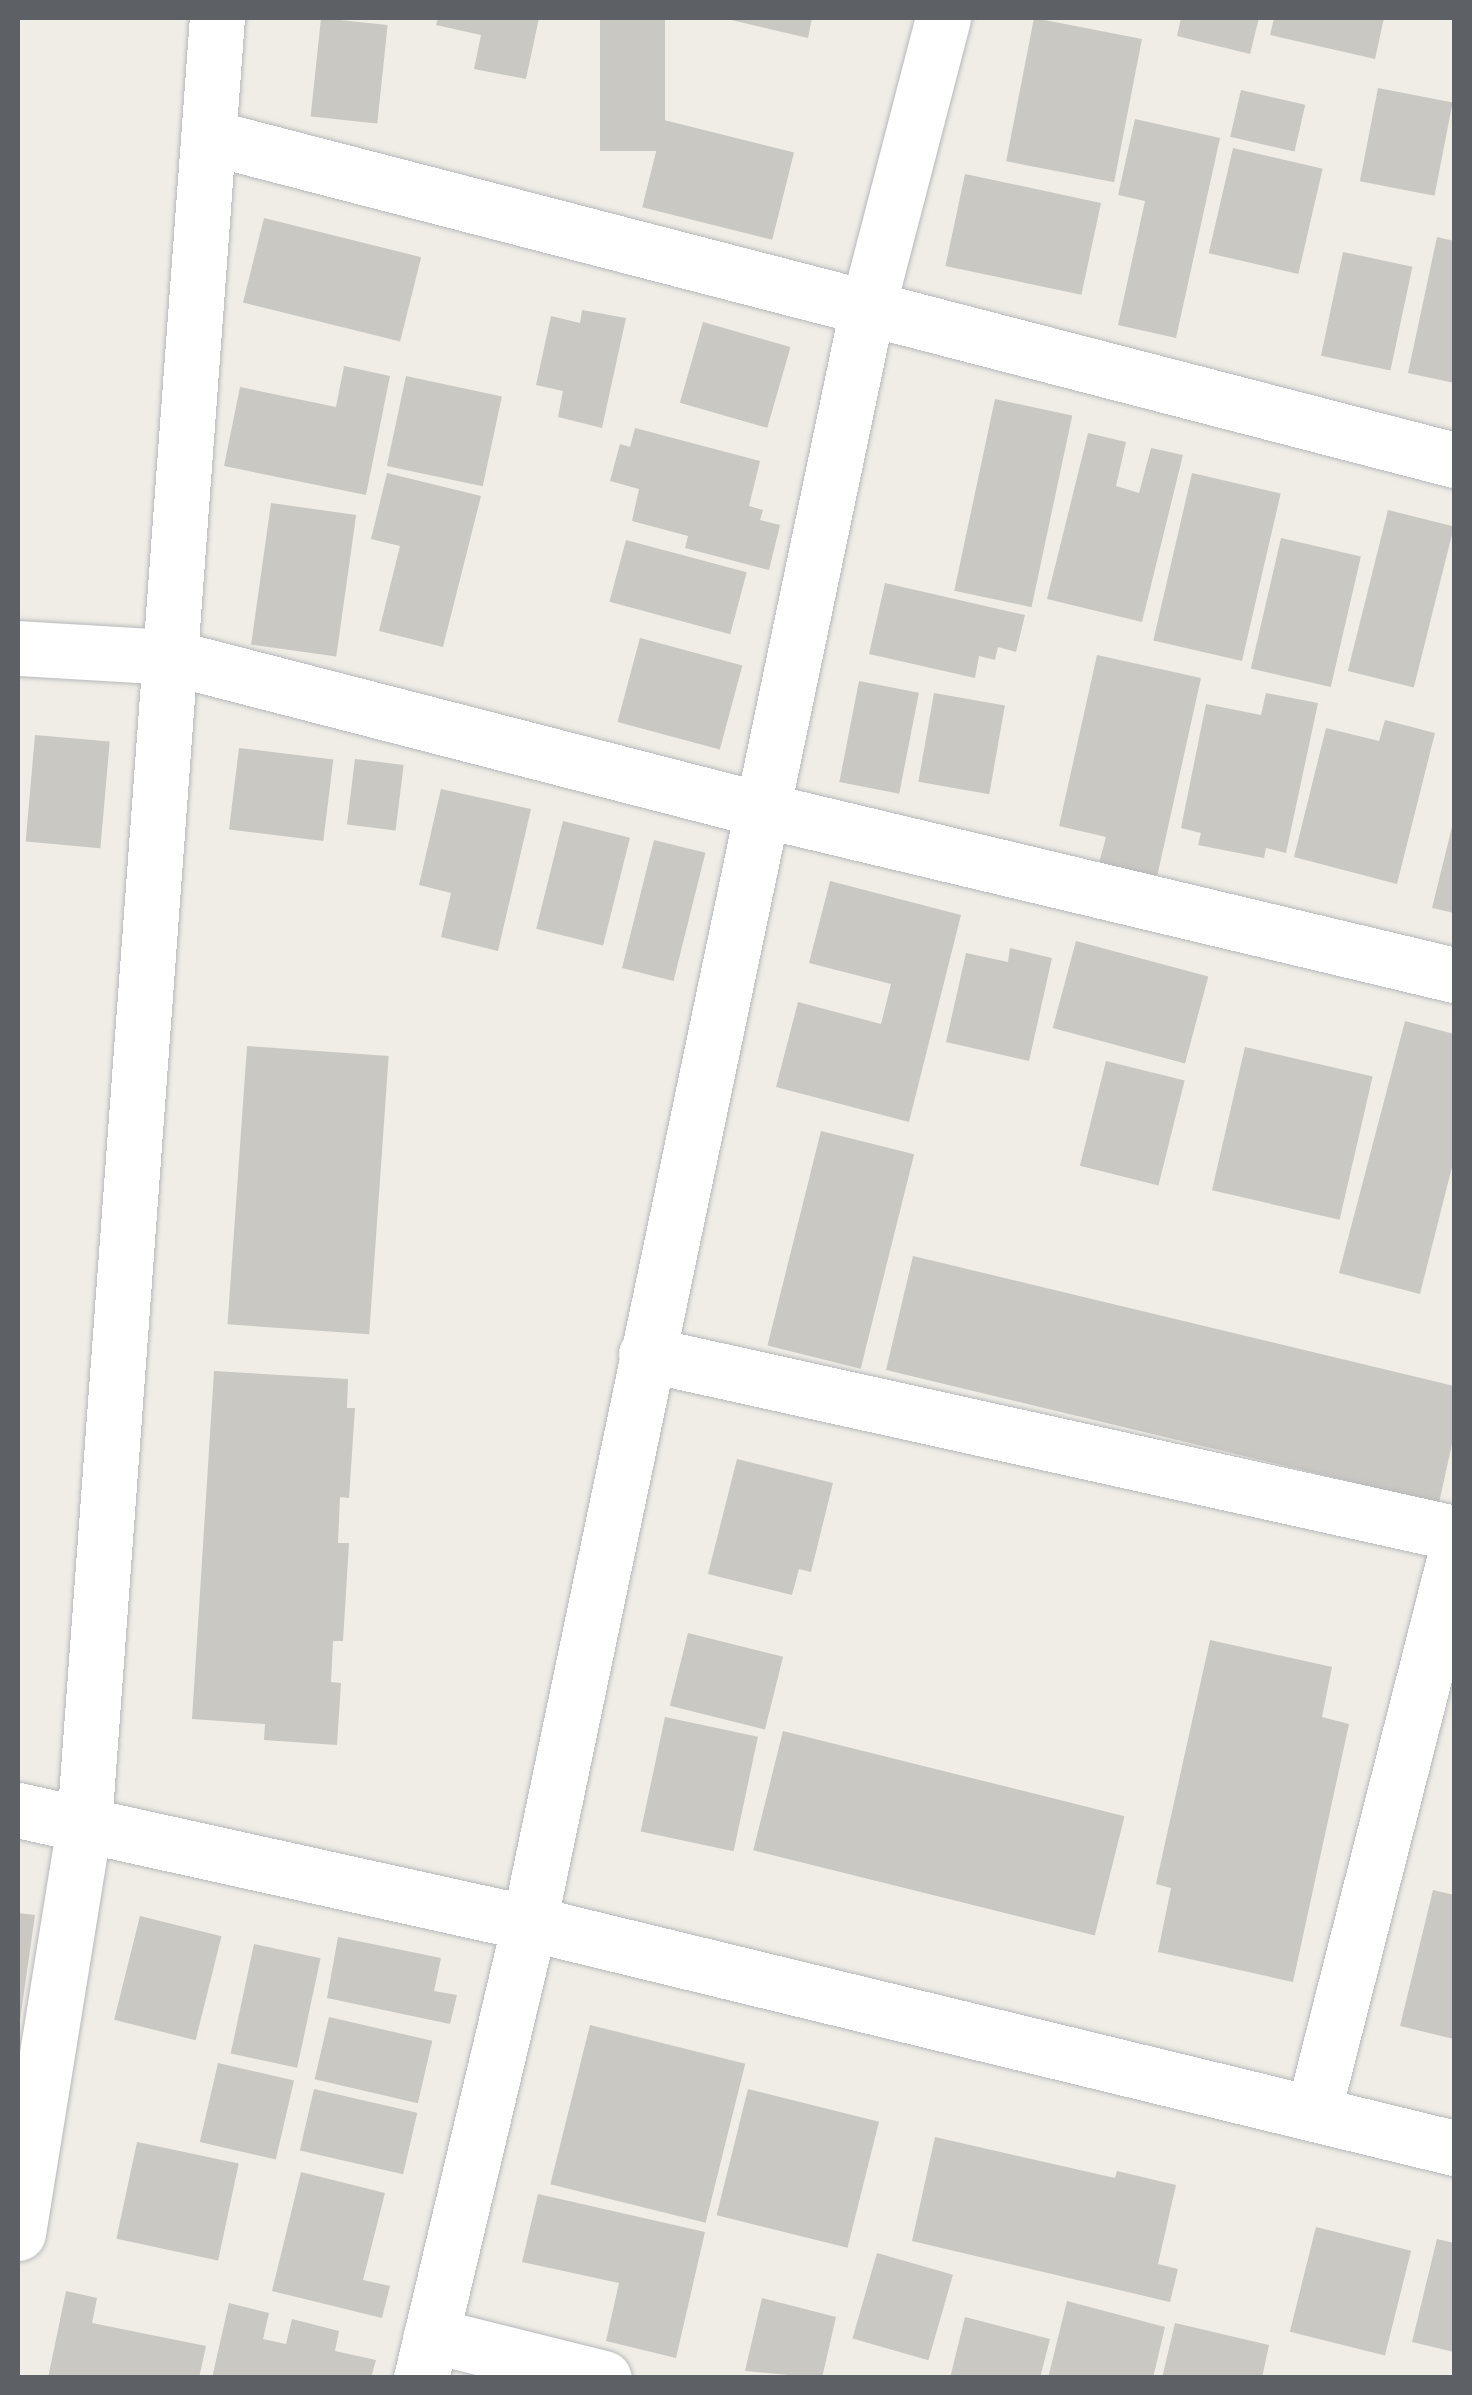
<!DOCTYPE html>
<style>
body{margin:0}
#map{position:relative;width:1472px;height:2395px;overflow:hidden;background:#efede5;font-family:"Space Grotesk",sans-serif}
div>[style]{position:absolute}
.building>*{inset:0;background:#cac8c3;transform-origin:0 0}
.roads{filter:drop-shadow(0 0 2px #b6b8bc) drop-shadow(0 0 2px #b6b8bc)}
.street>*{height:55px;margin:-27.5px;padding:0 27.5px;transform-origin:27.5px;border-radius:27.5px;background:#fff}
.secondary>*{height:55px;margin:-27.5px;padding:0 27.5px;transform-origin:27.5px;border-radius:27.5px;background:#fff}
span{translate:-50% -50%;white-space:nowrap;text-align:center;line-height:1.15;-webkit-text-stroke:8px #fff;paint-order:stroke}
.frame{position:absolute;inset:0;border:20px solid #5d6166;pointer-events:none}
</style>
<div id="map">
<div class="building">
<div style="left:321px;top:18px;width:67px;height:99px;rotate:6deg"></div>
<div style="clip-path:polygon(438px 18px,539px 18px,526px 79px,474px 69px,481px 35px,436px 25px)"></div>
<div style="left:600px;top:18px;width:65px;height:133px"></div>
<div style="clip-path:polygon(723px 18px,812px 18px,808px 38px)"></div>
<div style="left:1034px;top:18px;width:110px;height:146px;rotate:11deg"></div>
<div style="clip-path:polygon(1181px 18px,1259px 18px,1250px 54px,1177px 36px)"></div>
<div style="clip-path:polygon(1274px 18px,1384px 18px,1375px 59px,1270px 35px)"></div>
<div style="left:1378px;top:88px;width:76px;height:95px;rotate:11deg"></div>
<div style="left:1241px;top:90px;width:66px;height:48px;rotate:13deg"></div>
<div style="clip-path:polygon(1135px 119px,1220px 138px,1176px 338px,1118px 325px,1145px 201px,1118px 195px)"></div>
<div style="left:664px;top:120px;width:134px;height:90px;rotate:14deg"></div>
<div style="left:1233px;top:148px;width:92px;height:108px;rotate:13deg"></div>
<div style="left:965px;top:174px;width:139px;height:94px;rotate:12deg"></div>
<div style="left:264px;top:218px;width:162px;height:87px;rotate:14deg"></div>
<div style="clip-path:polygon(1437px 237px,1454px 241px,1454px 383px,1408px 373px)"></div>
<div style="left:1343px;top:252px;width:71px;height:106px;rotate:12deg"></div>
<div style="clip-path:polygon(582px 310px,626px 318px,602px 428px,558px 417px,563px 391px,536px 385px,551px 316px,580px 323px)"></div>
<div style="left:703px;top:322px;width:91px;height:84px;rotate:16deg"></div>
<div style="clip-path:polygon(344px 366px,390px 376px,366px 495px,224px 466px,240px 387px,336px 407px)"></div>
<div style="left:406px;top:376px;width:98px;height:92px;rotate:12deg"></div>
<div style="left:995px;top:399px;width:79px;height:196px;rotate:12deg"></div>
<div style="clip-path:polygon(635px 428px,760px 461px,749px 506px,763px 510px,760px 520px,780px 525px,769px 570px,685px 548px,688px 536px,632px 521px,639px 489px,610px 481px,620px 444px,630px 447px)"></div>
<div style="clip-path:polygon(1088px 433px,1126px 442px,1116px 486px,1139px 493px,1151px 448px,1183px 455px,1142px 622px,1047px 599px)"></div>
<div style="clip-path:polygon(387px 473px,481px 496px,443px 647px,379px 631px,400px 546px,371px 539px)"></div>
<div style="left:1192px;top:473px;width:91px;height:172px;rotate:13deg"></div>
<div style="left:271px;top:503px;width:86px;height:143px;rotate:8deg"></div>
<div style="left:1388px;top:510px;width:68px;height:166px;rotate:14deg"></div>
<div style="left:1281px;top:538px;width:82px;height:134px;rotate:13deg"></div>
<div style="left:626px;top:540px;width:125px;height:64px;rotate:15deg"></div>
<div style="clip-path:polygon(885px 583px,1025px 615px,1016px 652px,998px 647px,995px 660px,979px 656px,975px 678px,869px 654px)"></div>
<div style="left:640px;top:638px;width:106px;height:87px;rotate:15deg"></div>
<div style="clip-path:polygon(1097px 655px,1201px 678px,1157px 877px,1099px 863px,1106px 837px,1059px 826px)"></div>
<div style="left:859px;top:681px;width:61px;height:103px;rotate:11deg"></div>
<div style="left:934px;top:693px;width:72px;height:90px;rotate:10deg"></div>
<div style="clip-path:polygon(1266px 693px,1318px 703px,1286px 853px,1266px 848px,1264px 858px,1198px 845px,1201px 833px,1181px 828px,1206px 704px,1261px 715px)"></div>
<div style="clip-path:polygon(1385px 720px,1435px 733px,1397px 884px,1294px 857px,1326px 728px,1379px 741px)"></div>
<div style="left:35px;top:735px;width:75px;height:107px;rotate:5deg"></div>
<div style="left:239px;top:748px;width:95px;height:82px;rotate:7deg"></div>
<div style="left:355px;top:759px;width:49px;height:66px;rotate:7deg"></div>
<div style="clip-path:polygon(441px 789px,531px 809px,498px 951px,441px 937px,451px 893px,419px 885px)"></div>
<div style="left:563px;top:821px;width:69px;height:111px;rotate:14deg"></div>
<div style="clip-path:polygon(1453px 823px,1454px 823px,1454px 913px,1432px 908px)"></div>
<div style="left:654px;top:840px;width:53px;height:132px;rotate:14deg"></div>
<div style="clip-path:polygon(830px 881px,961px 915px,909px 1122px,776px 1087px,798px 1002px,881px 1024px,891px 984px,809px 963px)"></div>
<div style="left:1076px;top:941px;width:137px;height:90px;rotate:15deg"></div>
<div style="clip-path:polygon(1010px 948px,1052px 958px,1029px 1061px,946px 1042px,966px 953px,1008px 962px)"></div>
<div style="clip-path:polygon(1405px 1021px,1454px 1034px,1454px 1159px,1420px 1294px,1339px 1273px)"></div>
<div style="left:247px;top:1046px;width:142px;height:279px;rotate:4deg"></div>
<div style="left:1245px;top:1047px;width:131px;height:147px;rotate:13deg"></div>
<div style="left:1106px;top:1061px;width:81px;height:108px;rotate:14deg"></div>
<div style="left:821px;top:1131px;width:96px;height:221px;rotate:14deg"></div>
<div style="clip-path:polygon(913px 1256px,1454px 1386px,1454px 1435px,1439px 1503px,886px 1370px)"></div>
<div style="clip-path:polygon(214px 1371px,348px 1379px,347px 1408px,355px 1408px,349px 1498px,340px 1497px,338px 1543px,349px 1543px,343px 1641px,333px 1641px,331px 1682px,341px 1683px,337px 1745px,264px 1740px,265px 1724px,192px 1719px)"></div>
<div style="clip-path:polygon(737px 1459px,833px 1483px,811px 1572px,799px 1569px,792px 1595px,708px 1574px)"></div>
<div style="left:688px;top:1633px;width:98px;height:75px;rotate:14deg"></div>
<div style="clip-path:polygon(1210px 1640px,1332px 1667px,1322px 1717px,1349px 1724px,1293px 1982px,1158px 1952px,1171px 1888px,1156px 1884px)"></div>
<div style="left:665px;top:1717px;width:95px;height:117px;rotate:12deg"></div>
<div style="left:783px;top:1731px;width:352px;height:123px;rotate:14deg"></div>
<div style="clip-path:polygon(1433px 1890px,1454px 1895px,1454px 2039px,1400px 2026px)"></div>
<div style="clip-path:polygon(18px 1913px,35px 1915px,20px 2020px,18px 2020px)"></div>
<div style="left:140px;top:1916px;width:84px;height:107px;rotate:14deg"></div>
<div style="clip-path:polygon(338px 1937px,441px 1958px,434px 1991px,457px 1995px,450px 2024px,327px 1998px)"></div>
<div style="left:254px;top:1944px;width:68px;height:112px;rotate:12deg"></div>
<div style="left:329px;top:2017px;width:106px;height:64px;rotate:13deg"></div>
<div style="left:590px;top:2025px;width:160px;height:164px;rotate:14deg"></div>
<div style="left:218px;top:2063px;width:78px;height:81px;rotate:13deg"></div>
<div style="left:314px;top:2089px;width:106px;height:63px;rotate:13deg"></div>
<div style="left:748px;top:2089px;width:135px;height:130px;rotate:14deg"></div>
<div style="clip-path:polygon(935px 2137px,1115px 2178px,1117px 2171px,1176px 2185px,1158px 2264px,1178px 2269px,1170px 2302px,912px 2241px)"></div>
<div style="left:137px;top:2142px;width:104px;height:99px;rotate:12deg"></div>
<div style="clip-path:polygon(301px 2172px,385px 2193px,363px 2280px,390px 2286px,382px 2318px,272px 2291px)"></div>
<div style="clip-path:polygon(538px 2194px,705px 2232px,676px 2358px,606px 2341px,619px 2283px,522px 2262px)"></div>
<div style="left:1316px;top:2227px;width:98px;height:108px;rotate:14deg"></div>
<div style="clip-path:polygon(1437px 2239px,1454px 2243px,1454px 2352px,1412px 2342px)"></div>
<div style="left:877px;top:2253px;width:79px;height:89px;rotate:16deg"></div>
<div style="clip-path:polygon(66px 2291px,97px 2298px,92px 2323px,206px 2346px,199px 2378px,48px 2378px)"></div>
<div style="clip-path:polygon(762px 2298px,836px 2317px,822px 2378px,745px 2371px)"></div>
<div style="clip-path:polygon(1067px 2301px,1165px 2327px,1153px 2378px,1048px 2378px)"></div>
<div style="clip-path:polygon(229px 2303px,269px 2313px,263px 2339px,286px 2344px,292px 2319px,339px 2331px,335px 2351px,376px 2360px,371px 2378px,212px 2378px)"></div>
<div style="clip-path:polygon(965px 2317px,1050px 2339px,1040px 2378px,950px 2378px)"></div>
<div style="clip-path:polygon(1175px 2323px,1269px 2345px,1262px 2378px,1162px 2378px)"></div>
</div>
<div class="roads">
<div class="street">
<div style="left:209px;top:137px;width:1286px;rotate:14.54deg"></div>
<div style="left:18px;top:648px;width:152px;rotate:3.4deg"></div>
<div style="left:170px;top:657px;width:612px;rotate:14.47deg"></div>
<div style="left:763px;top:810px;width:710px;rotate:13.43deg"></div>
<div style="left:646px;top:1354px;width:828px;rotate:12.49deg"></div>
<div style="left:1313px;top:2113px;width:571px;rotate:-75.7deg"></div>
<div style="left:18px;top:2233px;width:414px;rotate:-80.8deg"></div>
<div style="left:84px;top:1824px;width:1811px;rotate:-85.79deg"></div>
<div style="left:431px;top:2335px;width:178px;rotate:14deg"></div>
<div style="left:421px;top:2378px;width:468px;rotate:-76.6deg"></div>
<div style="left:529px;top:1923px;width:1648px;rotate:-78.17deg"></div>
<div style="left:867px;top:310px;width:302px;rotate:-75.4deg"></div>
</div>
<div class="secondary">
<div style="left:18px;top:1810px;width:523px;rotate:12.47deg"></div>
<div style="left:529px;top:1923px;width:952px;rotate:13.67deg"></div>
</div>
</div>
<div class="frame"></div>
</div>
